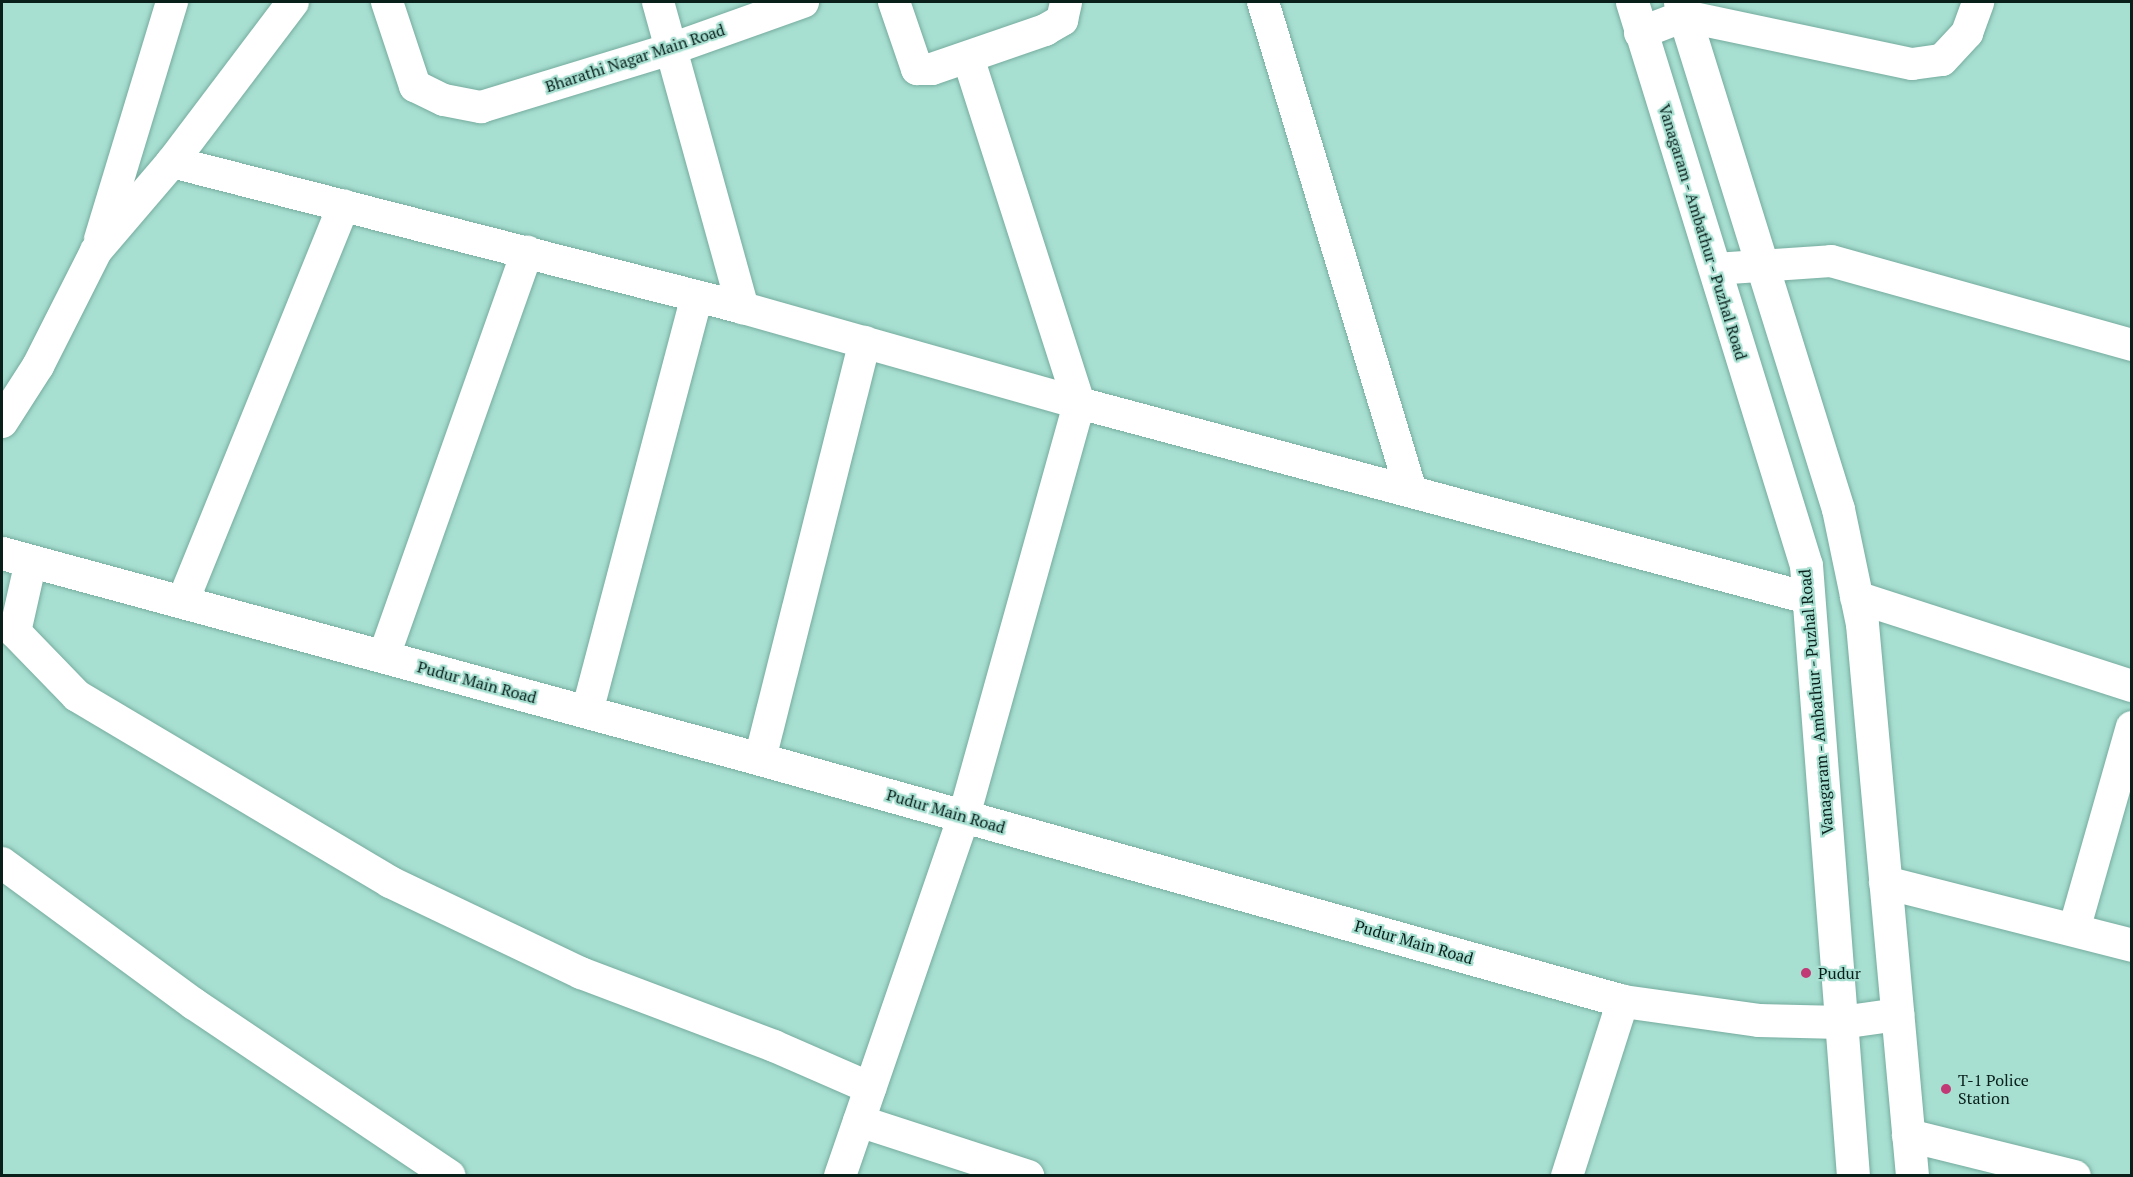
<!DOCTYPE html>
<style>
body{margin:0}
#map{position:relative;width:2133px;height:1177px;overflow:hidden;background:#a7dfd1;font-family:"PT Serif",serif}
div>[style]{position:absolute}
.roads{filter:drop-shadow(0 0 2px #76ac9f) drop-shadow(0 0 2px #76ac9f)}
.street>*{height:32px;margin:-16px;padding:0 16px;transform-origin:16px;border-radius:16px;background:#fff}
.secondary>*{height:33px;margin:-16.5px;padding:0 16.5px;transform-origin:16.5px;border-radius:16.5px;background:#fff}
.primary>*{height:33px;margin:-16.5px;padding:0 16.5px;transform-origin:16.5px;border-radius:16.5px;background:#fff}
.dots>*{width:16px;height:16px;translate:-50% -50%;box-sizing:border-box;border:3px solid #a7dfd1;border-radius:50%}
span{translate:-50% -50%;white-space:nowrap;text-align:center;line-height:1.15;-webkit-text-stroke:4.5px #a7dfd1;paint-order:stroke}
.street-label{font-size:16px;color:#091f1a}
.poi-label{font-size:16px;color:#091f1a}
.left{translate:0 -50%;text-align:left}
.frame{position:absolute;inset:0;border:3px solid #091f1a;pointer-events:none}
</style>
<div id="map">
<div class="roads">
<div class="street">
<div style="left:293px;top:2px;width:201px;rotate:127.1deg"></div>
<div style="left:172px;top:162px;width:589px;rotate:14.34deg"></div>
<div style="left:743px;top:308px;width:349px;rotate:15.8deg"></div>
<div style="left:1079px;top:403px;width:755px;rotate:14.98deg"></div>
<div style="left:387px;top:2px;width:89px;rotate:71.6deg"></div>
<div style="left:415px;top:86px;width:32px;rotate:26deg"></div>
<div style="left:444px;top:100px;width:38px;rotate:11deg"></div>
<div style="left:481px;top:107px;width:202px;rotate:-17deg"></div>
<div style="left:674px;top:48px;width:137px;rotate:-19.6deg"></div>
<div style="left:658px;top:2px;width:318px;rotate:74.5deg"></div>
<div style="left:894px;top:2px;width:71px;rotate:71.1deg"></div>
<div style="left:917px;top:69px;width:15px"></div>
<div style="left:932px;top:69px;width:120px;rotate:-19deg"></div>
<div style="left:1045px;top:30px;width:20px;rotate:-30deg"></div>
<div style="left:1062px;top:20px;width:18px;rotate:-77deg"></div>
<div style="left:1263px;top:2px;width:511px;rotate:73.16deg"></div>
<div style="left:1640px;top:33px;width:47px;rotate:-21.1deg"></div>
<div style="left:1684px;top:16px;width:233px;rotate:11.9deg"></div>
<div style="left:1912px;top:64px;width:30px;rotate:-8deg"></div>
<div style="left:1942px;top:60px;width:37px;rotate:-47deg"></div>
<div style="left:1967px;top:33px;width:33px;rotate:-70deg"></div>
<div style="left:100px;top:239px;width:248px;rotate:-73.1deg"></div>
<div style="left:1715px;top:269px;width:116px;rotate:-3.9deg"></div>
<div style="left:1831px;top:261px;width:313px;rotate:15.6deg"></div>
<div style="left:2px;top:422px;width:67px;rotate:-57.3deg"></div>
<div style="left:38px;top:366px;width:129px;rotate:-63.2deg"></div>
<div style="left:96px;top:251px;width:117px;rotate:-49.5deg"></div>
<div style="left:31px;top:561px;width:73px;rotate:102.7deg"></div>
<div style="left:15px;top:632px;width:89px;rotate:45.9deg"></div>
<div style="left:77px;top:696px;width:364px;rotate:30.7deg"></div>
<div style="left:390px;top:882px;width:212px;rotate:25.5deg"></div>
<div style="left:581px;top:973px;width:206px;rotate:20.7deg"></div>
<div style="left:774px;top:1046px;width:105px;rotate:23.6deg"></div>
<div style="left:1856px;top:597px;width:290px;rotate:17.9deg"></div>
<div style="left:183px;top:601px;width:427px;rotate:-67.9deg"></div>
<div style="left:384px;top:656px;width:429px;rotate:-70.5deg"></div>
<div style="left:587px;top:712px;width:430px;rotate:-75.2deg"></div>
<div style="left:760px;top:759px;width:430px;rotate:-75.9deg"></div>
<div style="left:2px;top:863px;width:238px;rotate:36.3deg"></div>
<div style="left:194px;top:1004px;width:308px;rotate:33.9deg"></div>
<div style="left:2074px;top:930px;width:211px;rotate:-74.1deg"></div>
<div style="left:859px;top:1121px;width:178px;rotate:18deg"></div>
<div style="left:840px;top:1176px;width:381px;rotate:-71deg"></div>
<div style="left:964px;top:816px;width:429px;rotate:-74.4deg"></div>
<div style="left:1079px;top:403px;width:363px;rotate:-107.8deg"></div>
<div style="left:1567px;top:1176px;width:184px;rotate:-72.3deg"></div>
</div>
<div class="secondary">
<div style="left:2px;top:553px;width:785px;rotate:15.2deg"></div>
<div style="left:760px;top:759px;width:896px;rotate:15.66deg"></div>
<div style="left:1623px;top:1001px;width:136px;rotate:8deg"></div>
<div style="left:1758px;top:1020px;width:83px;rotate:1.4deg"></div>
<div style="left:1841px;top:1022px;width:57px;rotate:-8.1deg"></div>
<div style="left:1885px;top:882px;width:255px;rotate:14.3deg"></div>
<div style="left:1908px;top:1135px;width:171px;rotate:13.9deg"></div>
</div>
<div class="primary">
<div style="left:1632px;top:2px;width:589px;rotate:72.83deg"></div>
<div style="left:1806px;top:565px;width:613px;rotate:85.6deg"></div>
<div style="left:1680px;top:2px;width:531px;rotate:72.69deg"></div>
<div style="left:1838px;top:509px;width:117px;rotate:78.2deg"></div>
<div style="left:1862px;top:624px;width:554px;rotate:84.82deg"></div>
</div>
</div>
<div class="dots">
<div style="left:1806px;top:973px;background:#c13975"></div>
<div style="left:1946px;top:1089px;background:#c13975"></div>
</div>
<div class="street-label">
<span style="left:635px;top:58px;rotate:-18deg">Bharathi Nagar Main Road</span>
<span style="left:1703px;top:232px;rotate:73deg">Vanagaram - Ambathur - Puzhal Road</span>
<span style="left:477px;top:682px;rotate:15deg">Pudur Main Road</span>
<span style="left:1816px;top:702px;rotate:-95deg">Vanagaram - Ambathur - Puzhal Road</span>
<span style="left:946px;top:811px;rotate:16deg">Pudur Main Road</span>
<span style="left:1414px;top:942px;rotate:16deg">Pudur Main Road</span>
</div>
<div class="poi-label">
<span class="left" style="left:1818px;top:973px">Pudur</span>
<span class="left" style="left:1958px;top:1089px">T-1 Police<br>Station</span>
</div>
<div class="frame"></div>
</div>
